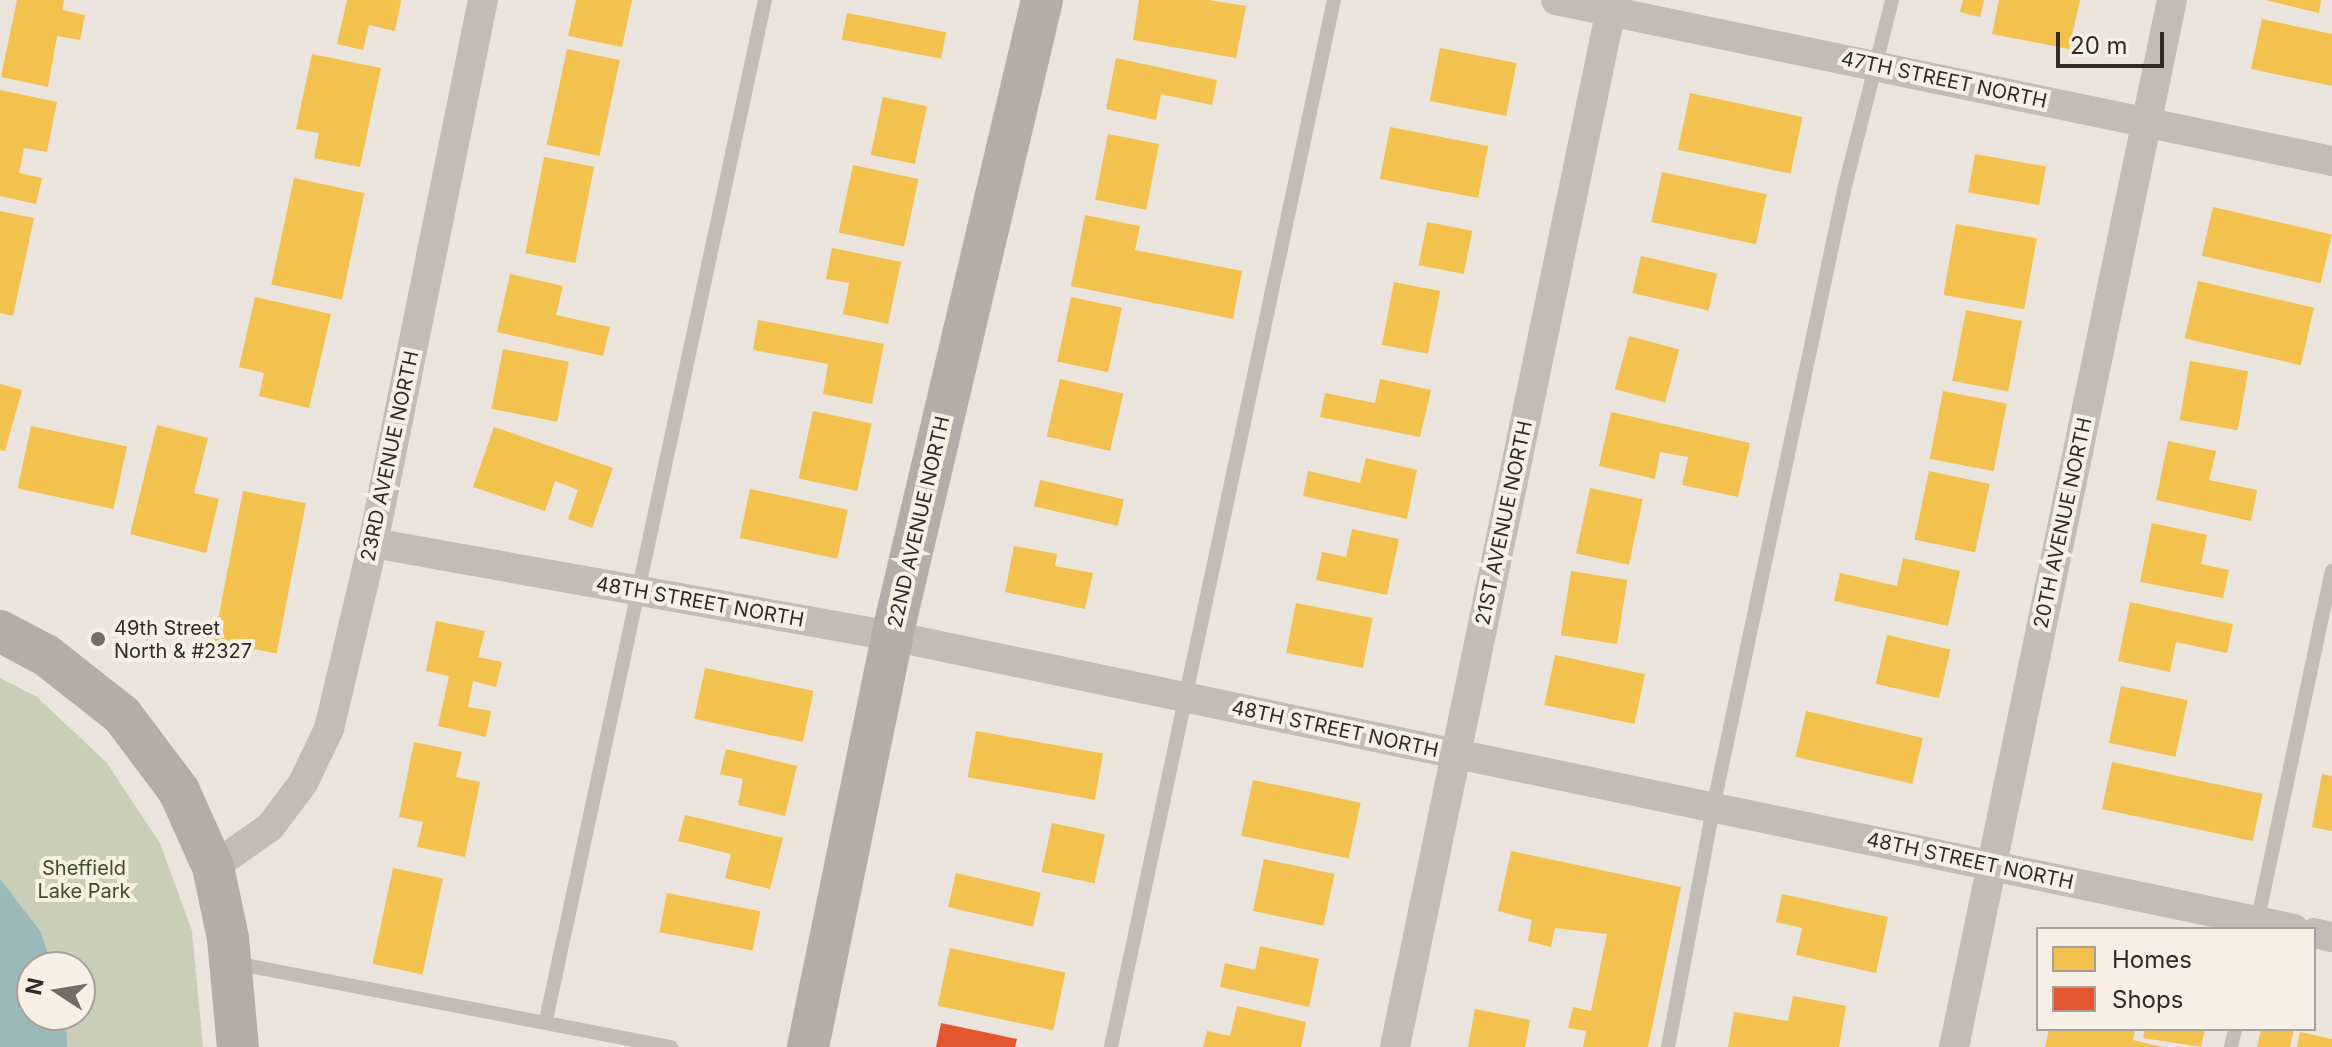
<!DOCTYPE html>
<style>
body{margin:0}
#map{position:relative;width:2332px;height:1047px;overflow:hidden;background:#eae4dd;font-family:Inter,sans-serif}
div>[style]{position:absolute}
.green>*{inset:0;background:#caceb8}
.water>*{inset:0;background:#9bb9b9}
.homes>*{inset:0;background:#f2c14e;transform-origin:0 0}
.shops>*{inset:0;background:#e4572e}
.lane>*{height:14px;margin:-7px;padding:0 7px;transform-origin:7px;border-radius:7px;background:#c2bcb6}
.street>*{height:30px;margin:-15px;padding:0 15px;transform-origin:15px;border-radius:15px;background:#c2bcb6}
.secondary>*{height:42px;margin:-21px;padding:0 21px;transform-origin:21px;border-radius:21px;background:#b3aca7}
.dots>*{width:22px;height:22px;translate:-50% -50%;box-sizing:border-box;border:4px solid #f7efe4;border-radius:50%}
span{translate:-50% -50%;white-space:nowrap;text-align:center;line-height:1.15;-webkit-text-stroke:8px #f7efe4;paint-order:stroke}
.street-label{font-size:20px;color:#322a26}
.poi-label{font-size:20px;color:#322a26}
.left{translate:0 -50%;text-align:left}
.park-label{font-size:20px;color:#414e2c}
.legend{position:absolute;left:2036px;top:927px;width:280px;height:104px;box-sizing:border-box;background:#f7efe4;border:2px solid #a8a098;margin:0;padding:10px 14px;list-style:none;font-size:24px;color:#322a26}
.legend li{display:flex;align-items:center;gap:16px;height:40px}
.legend b{width:40px;border:2px solid #a8a098}
.north{position:absolute;left:16px;top:951px;width:80px;height:80px;box-sizing:border-box;background:#f7efe4;border:2px solid #a8a098;border-radius:50%;rotate:282deg;font-size:22px;font-weight:700;line-height:32px;text-align:center;color:#322a26}
.north::after{content:'';display:block;margin:auto;width:28px;height:36px;background:#726b66;clip-path:polygon(50% 0,100% 100%,50% 72%,0 100%)}
.scale{position:absolute;left:2056px;top:32px;width:108px;height:36px;box-sizing:border-box;border:4px solid #322a26;border-top:0;padding-left:10px;font-size:24px;line-height:28px;white-space:nowrap;color:#322a26;-webkit-text-stroke:6px #f7efe4;paint-order:stroke}
</style>
<div id="map">
<div class="green">
<div style="clip-path:polygon(evenodd,0 678px,37px 697px,107px 763px,160px 843px,192px 931px,203px 1047px,0 1047px,0 678px,32px 967px,80px 967px,80px 1015px,32px 1015px,32px 967px)"></div>
</div>
<div class="water">
<div style="clip-path:polygon(0 879px,41px 932px,52px 967px,32px 967px,32px 1015px,66px 1015px,67px 1047px,0 1047px)"></div>
</div>
<div class="homes">
<div style="clip-path:polygon(17px 0,64px 0,62px 10px,85px 15px,80px 40px,57px 36px,48px 87px,1px 77px)"></div>
<div style="clip-path:polygon(347px 0,401px 0,395px 31px,369px 25px,363px 50px,337px 44px)"></div>
<div style="clip-path:polygon(576px 0,632px 0,622px 47px,568px 36px)"></div>
<div style="clip-path:polygon(1139px 0,1209px 0,1246px 6px,1236px 58px,1133px 40px)"></div>
<div style="clip-path:polygon(1963px 0,1984px 0,1980px 17px,1960px 12px)"></div>
<div style="clip-path:polygon(1999px 0,2080px 0,2069px 49px,1992px 34px)"></div>
<div style="clip-path:polygon(2265px 0,2321px 0,2319px 13px)"></div>
<div style="left:847px;top:13px;width:101px;height:27px;rotate:11deg"></div>
<div style="clip-path:polygon(2262px 19px,2332px 34px,2332px 86px,2251px 69px)"></div>
<div style="left:1440px;top:48px;width:78px;height:54px;rotate:11deg"></div>
<div style="left:567px;top:49px;width:54px;height:98px;rotate:12deg"></div>
<div style="clip-path:polygon(312px 54px,381px 68px,360px 167px,314px 158px,319px 133px,296px 129px)"></div>
<div style="clip-path:polygon(1116px 58px,1217px 80px,1212px 105px,1161px 94px,1156px 120px,1106px 109px)"></div>
<div style="clip-path:polygon(0 90px,57px 102px,47px 152px,24px 148px,19px 173px,42px 178px,36px 204px,0 196px)"></div>
<div style="left:1690px;top:93px;width:115px;height:58px;rotate:12deg"></div>
<div style="left:883px;top:97px;width:45px;height:59px;rotate:12deg"></div>
<div style="left:1390px;top:127px;width:100px;height:53px;rotate:11deg"></div>
<div style="left:1108px;top:134px;width:52px;height:67px;rotate:11deg"></div>
<div style="left:1975px;top:154px;width:72px;height:39px;rotate:10deg"></div>
<div style="left:544px;top:157px;width:51px;height:98px;rotate:11deg"></div>
<div style="left:853px;top:165px;width:67px;height:69px;rotate:12deg"></div>
<div style="left:1662px;top:172px;width:107px;height:51px;rotate:12deg"></div>
<div style="left:294px;top:178px;width:72px;height:109px;rotate:12deg"></div>
<div style="left:2213px;top:207px;width:122px;height:50px;rotate:13deg"></div>
<div style="clip-path:polygon(0 211px,34px 218px,13px 316px,0 313px)"></div>
<div style="clip-path:polygon(1085px 215px,1140px 226px,1135px 250px,1242px 271px,1233px 319px,1071px 286px)"></div>
<div style="left:1427px;top:222px;width:46px;height:44px;rotate:11deg"></div>
<div style="left:1956px;top:224px;width:82px;height:72px;rotate:10deg"></div>
<div style="clip-path:polygon(832px 248px,901px 262px,888px 324px,843px 314px,849px 283px,826px 279px)"></div>
<div style="left:1641px;top:256px;width:78px;height:38px;rotate:13deg"></div>
<div style="clip-path:polygon(510px 274px,563px 286px,556px 315px,610px 327px,603px 356px,497px 332px)"></div>
<div style="left:2198px;top:281px;width:119px;height:59px;rotate:13deg"></div>
<div style="left:1394px;top:282px;width:47px;height:64px;rotate:11deg"></div>
<div style="clip-path:polygon(255px 297px,331px 314px,309px 408px,259px 396px,264px 373px,239px 367px)"></div>
<div style="left:1071px;top:297px;width:52px;height:66px;rotate:12deg"></div>
<div style="left:1966px;top:310px;width:57px;height:72px;rotate:11deg"></div>
<div style="clip-path:polygon(758px 320px,884px 344px,872px 404px,823px 394px,828px 364px,753px 350px)"></div>
<div style="left:1629px;top:336px;width:52px;height:55px;rotate:15deg"></div>
<div style="left:503px;top:349px;width:67px;height:61px;rotate:11deg"></div>
<div style="left:2190px;top:361px;width:59px;height:60px;rotate:10deg"></div>
<div style="left:1060px;top:379px;width:65px;height:59px;rotate:13deg"></div>
<div style="clip-path:polygon(1380px 379px,1431px 390px,1420px 437px,1320px 417px,1325px 393px,1375px 403px)"></div>
<div style="clip-path:polygon(0 384px,22px 390px,5px 451px,0 450px)"></div>
<div style="left:1943px;top:391px;width:65px;height:69px;rotate:11deg"></div>
<div style="left:813px;top:411px;width:60px;height:69px;rotate:12deg"></div>
<div style="clip-path:polygon(1611px 412px,1750px 443px,1738px 497px,1682px 485px,1688px 457px,1660px 452px,1655px 479px,1599px 466px)"></div>
<div style="clip-path:polygon(157px 425px,208px 438px,194px 493px,219px 499px,206px 553px,130px 534px)"></div>
<div style="left:31px;top:426px;width:98px;height:64px;rotate:12deg"></div>
<div style="clip-path:polygon(494px 427px,613px 468px,592px 528px,568px 519px,578px 490px,555px 481px,545px 511px,473px 487px)"></div>
<div style="clip-path:polygon(2168px 441px,2216px 451px,2209px 480px,2257px 490px,2251px 521px,2156px 500px)"></div>
<div style="clip-path:polygon(1366px 458px,1417px 470px,1407px 519px,1303px 496px,1308px 471px,1360px 483px)"></div>
<div style="left:1929px;top:471px;width:62px;height:70px;rotate:12deg"></div>
<div style="left:1040px;top:480px;width:86px;height:27px;rotate:13deg"></div>
<div style="left:1590px;top:488px;width:54px;height:67px;rotate:12deg"></div>
<div style="left:750px;top:489px;width:100px;height:50px;rotate:12deg"></div>
<div style="left:243px;top:491px;width:64px;height:153px;rotate:11deg"></div>
<div style="clip-path:polygon(2152px 523px,2207px 535px,2201px 564px,2229px 570px,2223px 598px,2140px 582px)"></div>
<div style="clip-path:polygon(1352px 529px,1399px 539px,1387px 595px,1316px 580px,1322px 552px,1346px 557px)"></div>
<div style="clip-path:polygon(1014px 546px,1057px 554px,1055px 566px,1093px 573px,1085px 609px,1005px 592px)"></div>
<div style="clip-path:polygon(1903px 558px,1960px 571px,1948px 626px,1834px 601px,1840px 573px,1897px 586px)"></div>
<div style="left:1571px;top:571px;width:57px;height:65px;rotate:9deg"></div>
<div style="clip-path:polygon(2130px 602px,2233px 624px,2227px 653px,2176px 642px,2170px 672px,2118px 661px)"></div>
<div style="left:1296px;top:603px;width:78px;height:51px;rotate:11deg"></div>
<div style="clip-path:polygon(436px 621px,485px 631px,478px 657px,502px 662px,496px 687px,473px 681px,468px 707px,491px 711px,486px 737px,438px 726px,449px 676px,426px 671px)"></div>
<div style="left:1887px;top:635px;width:65px;height:50px;rotate:13deg"></div>
<div style="left:1555px;top:655px;width:92px;height:51px;rotate:12deg"></div>
<div style="left:705px;top:668px;width:111px;height:52px;rotate:12deg"></div>
<div style="left:2121px;top:686px;width:68px;height:58px;rotate:12deg"></div>
<div style="left:1806px;top:711px;width:120px;height:47px;rotate:13deg"></div>
<div style="left:976px;top:731px;width:129px;height:47px;rotate:10deg"></div>
<div style="clip-path:polygon(414px 742px,462px 752px,456px 777px,480px 782px,465px 857px,417px 847px,423px 822px,399px 817px)"></div>
<div style="clip-path:polygon(726px 749px,797px 766px,785px 816px,738px 805px,743px 779px,720px 774px)"></div>
<div style="left:2112px;top:762px;width:154px;height:48px;rotate:12deg"></div>
<div style="clip-path:polygon(2322px 774px,2332px 776px,2332px 831px,2312px 827px)"></div>
<div style="left:1253px;top:780px;width:110px;height:57px;rotate:12deg"></div>
<div style="clip-path:polygon(685px 815px,783px 838px,770px 889px,725px 878px,731px 854px,678px 841px)"></div>
<div style="left:1052px;top:823px;width:54px;height:50px;rotate:12deg"></div>
<div style="clip-path:polygon(1511px 851px,1681px 887px,1648px 1047px,1583px 1047px,1586px 1031px,1568px 1028px,1573px 1007px,1591px 1011px,1607px 934px,1555px 928px,1551px 947px,1528px 941px,1532px 920px,1498px 911px)"></div>
<div style="left:1264px;top:859px;width:72px;height:53px;rotate:12deg"></div>
<div style="left:393px;top:868px;width:51px;height:98px;rotate:12deg"></div>
<div style="left:956px;top:873px;width:87px;height:35px;rotate:13deg"></div>
<div style="left:667px;top:893px;width:95px;height:40px;rotate:11deg"></div>
<div style="clip-path:polygon(1782px 894px,1888px 917px,1876px 973px,1796px 955px,1802px 928px,1776px 922px)"></div>
<div style="clip-path:polygon(1260px 946px,1319px 959px,1309px 1007px,1220px 987px,1225px 963px,1255px 970px)"></div>
<div style="left:950px;top:948px;width:118px;height:59px;rotate:12deg"></div>
<div style="clip-path:polygon(1793px 996px,1846px 1006px,1839px 1047px,1728px 1047px,1734px 1012px,1788px 1021px)"></div>
<div style="clip-path:polygon(1237px 1006px,1306px 1022px,1301px 1047px,1203px 1047px,1207px 1031px,1230px 1036px)"></div>
<div style="clip-path:polygon(1475px 1009px,1530px 1020px,1525px 1047px,1468px 1047px)"></div>
<div style="clip-path:polygon(2049px 1029px,2135px 1029px,2133px 1040px,2162px 1047px,2045px 1047px)"></div>
<div style="clip-path:polygon(2145px 1029px,2205px 1029px,2201px 1047px,2143px 1038px)"></div>
<div style="clip-path:polygon(2261px 1029px,2294px 1029px,2290px 1047px,2257px 1047px)"></div>
<div style="clip-path:polygon(2300px 1032px,2332px 1039px,2332px 1047px,2297px 1047px)"></div>
</div>
<div class="shops">
<div style="clip-path:polygon(941px 1023px,1017px 1039px,1015px 1047px,936px 1047px)"></div>
</div>
<div class="lane">
<div style="left:2257px;top:923px;width:360px;rotate:-78deg"></div>
<div style="left:234px;top:963px;width:445px;rotate:10.9deg"></div>
<div style="left:546px;top:1020px;width:1043px;rotate:-77.88deg"></div>
<div style="left:1111px;top:1047px;width:1070px;rotate:-77.98deg"></div>
<div style="left:1668px;top:1047px;width:243px;rotate:-79.3deg"></div>
<div style="left:1713px;top:808px;width:632px;rotate:-78.03deg"></div>
<div style="left:1844px;top:190px;width:196px;rotate:-75.8deg"></div>
<div style="left:2231px;top:1047px;width:18px;rotate:-77deg"></div>
</div>
<div class="street">
<div style="left:1556px;top:0;width:793px;rotate:11.72deg"></div>
<div style="left:373px;top:543px;width:527px;rotate:10.16deg"></div>
<div style="left:892px;top:636px;width:1432px;rotate:11.8deg"></div>
<div style="left:213px;top:867px;width:70px;rotate:-35.1deg"></div>
<div style="left:270px;top:827px;width:55px;rotate:-53.1deg"></div>
<div style="left:303px;top:783px;width:60px;rotate:-64.3deg"></div>
<div style="left:329px;top:729px;width:191px;rotate:-76.7deg"></div>
<div style="left:373px;top:543px;width:554px;rotate:-78.55deg"></div>
<div style="left:2314px;top:933px;width:18px;rotate:13deg"></div>
<div style="left:1395px;top:1047px;width:1069px;rotate:-78.24deg"></div>
<div style="left:1954px;top:1047px;width:1069px;rotate:-78.24deg"></div>
</div>
<div class="secondary">
<div style="left:0;top:631px;width:53px;rotate:28deg"></div>
<div style="left:47px;top:656px;width:95px;rotate:38.2deg"></div>
<div style="left:122px;top:715px;width:95px;rotate:53.1deg"></div>
<div style="left:179px;top:791px;width:83px;rotate:65.9deg"></div>
<div style="left:213px;top:867px;width:73px;rotate:78.1deg"></div>
<div style="left:228px;top:938px;width:109px;rotate:84.8deg"></div>
<div style="left:808px;top:1047px;width:419px;rotate:-78.4deg"></div>
<div style="left:892px;top:636px;width:653px;rotate:-76.73deg"></div>
</div>
<div class="dots">
<div style="left:98px;top:639px;background:#726b66"></div>
</div>
<div class="street-label">
<span style="left:1944px;top:80px;rotate:12deg">47TH STREET NORTH</span>
<span style="left:390px;top:456px;rotate:-78deg">23RD AVENUE NORTH</span>
<span style="left:919px;top:522px;rotate:-77deg">22ND AVENUE NORTH</span>
<span style="left:1504px;top:523px;rotate:-78deg">21ST AVENUE NORTH</span>
<span style="left:2063px;top:523px;rotate:-78deg">20TH AVENUE NORTH</span>
<span style="left:700px;top:602px;rotate:10deg">48TH STREET NORTH</span>
<span style="left:1335px;top:729px;rotate:12deg">48TH STREET NORTH</span>
<span style="left:1970px;top:861px;rotate:12deg">48TH STREET NORTH</span>
</div>
<div class="poi-label">
<span class="left" style="left:114px;top:640px">49th Street<br>North &amp; #2327</span>
</div>
<div class="park-label">
<span style="left:84px;top:880px">Sheffield<br>Lake Park</span>
</div>
<ul class="legend">
<li><b style="height:22px;background:#f2c14e"></b>Homes</li>
<li><b style="height:22px;background:#e4572e"></b>Shops</li>
</ul>
<div class="north">N</div>
<div class="scale">20 m</div>
</div>
